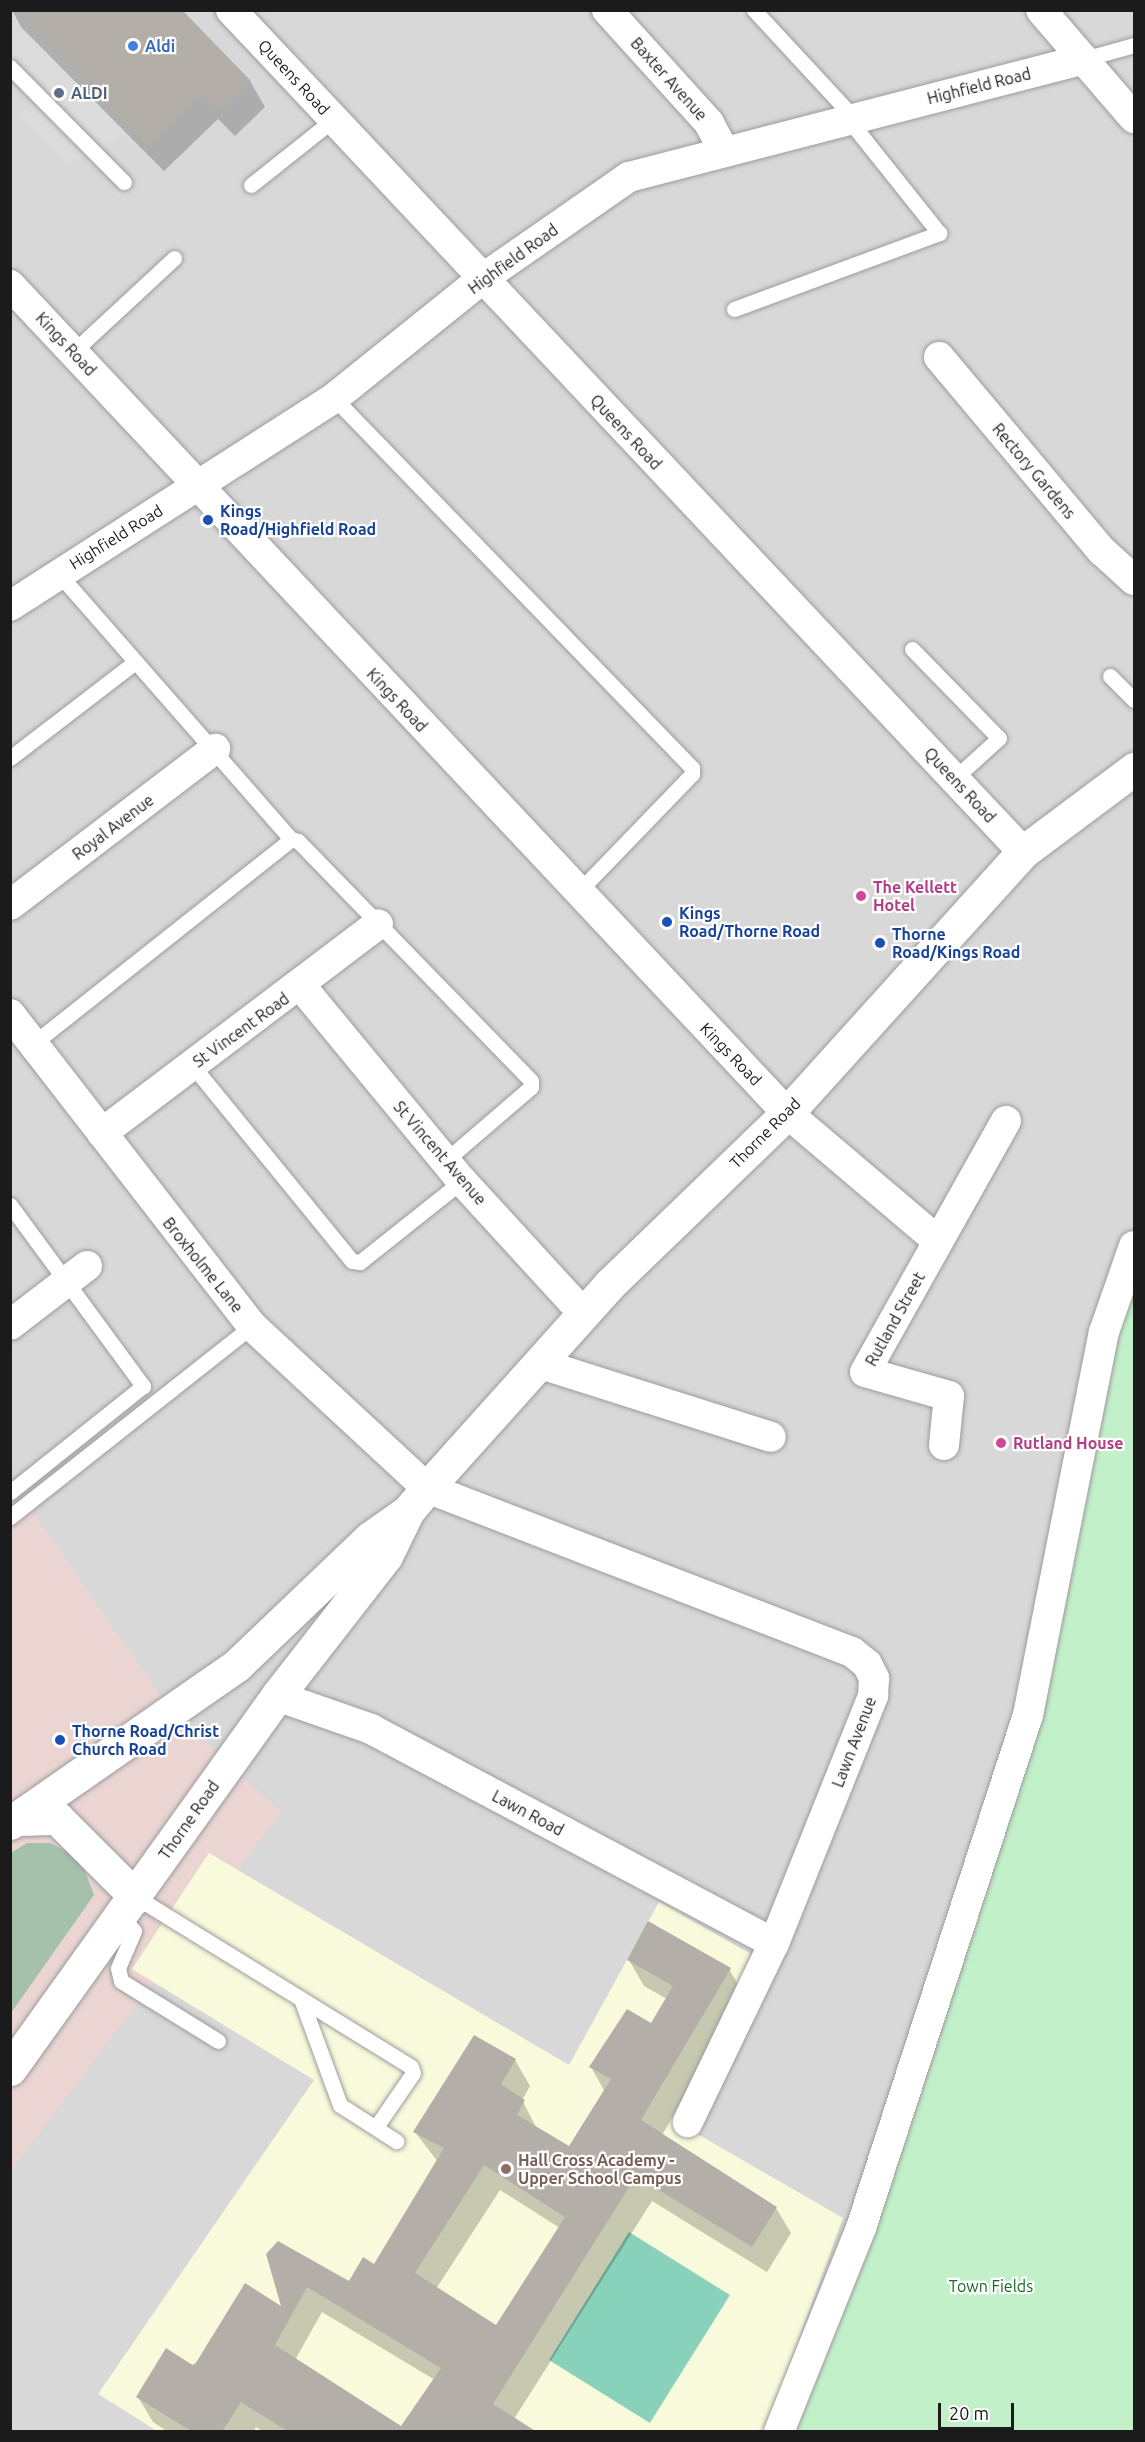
<!DOCTYPE html>
<style>
body{margin:0}
#map{position:relative;width:1145px;height:2442px;overflow:hidden;background:#ebe8e1;font-family:Ubuntu,sans-serif}
div>[style]{position:absolute}
.residential>*{inset:0;background:#d9d8d8}
.commercial>*{inset:0;background:#ead5d2}
.education>*{inset:0;background:#f8fadb}
.cemetery>*{inset:0;background:#a5c1ab}
.park>*{inset:0;background:#c2f1c9}
.pitch>*{inset:0;background:#88d1ba;transform-origin:0 0}
.parking>*{inset:0;background:#dbdbdb}
.shadow>*{inset:0;background:#0003}
.building>*{inset:0;background:#b4aea8}
.roads{filter:drop-shadow(0 0 2px #9c9c9c) drop-shadow(0 0 2px #9c9c9c)}
.service>*{height:15px;margin:-7.5px;padding:0 7.5px;transform-origin:7.5px;border-radius:7.5px;background:#fff}
.minor>*{height:30px;margin:-15px;padding:0 15px;transform-origin:15px;border-radius:15px;background:#fff}
.tertiary>*{height:33px;margin:-16.5px;padding:0 16.5px;transform-origin:16.5px;border-radius:16.5px;background:#fff}
.dots>*{width:16px;height:16px;translate:-50% -50%;box-sizing:border-box;border:3px solid #fff;border-radius:50%}
span{translate:-50% -50%;white-space:nowrap;text-align:center;line-height:1.15;-webkit-text-stroke:4.5px #fff;paint-order:stroke}
.shop-label{font-size:16px;color:#366cbe;font-weight:700}
.left{translate:0 -50%;text-align:left}
.street-label{font-size:16px;color:#1b1b1b}
.service-label{font-size:16px;color:#4e5e75;font-weight:700}
.transit-label{font-size:16px;color:#164399;font-weight:700}
.hotel-label{font-size:16px;color:#b23c85;font-weight:700}
.education-label{font-size:16px;color:#785e54;font-weight:700}
.park-label{font-size:16px;color:#186a24}
.frame{position:absolute;inset:0;border:12px solid #1b1b1b;pointer-events:none}
.scale{position:absolute;left:938px;top:2403px;width:76px;height:27px;box-sizing:border-box;border:3px solid #1b1b1b;border-top:0;padding-left:8px;font-size:18px;line-height:21px;white-space:nowrap;color:#1b1b1b;-webkit-text-stroke:4px #fff;paint-order:stroke}
</style>
<div id="map">
<div class="residential">
<div style="clip-path:polygon(11px 11px,1134px 11px,1134px 2431px,11px 2431px,11px 2171px,106px 2042px,172px 1713px,28px 1505px,11px 1517px)"></div>
</div>
<div class="commercial">
<div style="clip-path:polygon(28px 1505px,172px 1713px,282px 1812px,11px 2171px,10px 1517px)"></div>
</div>
<div class="education">
<div style="clip-path:polygon(209px 1853px,569px 2065px,659px 1902px,751px 1954px,675px 2121px,843px 2218px,765px 2431px,157px 2431px,98px 2394px,314px 2080px,132px 1969px)"></div>
</div>
<div class="cemetery">
<div style="clip-path:polygon(27px 1843px,50px 1843px,80px 1858px,94px 1895px,11px 2013px,11px 1853px)"></div>
</div>
<div class="park">
<div style="clip-path:polygon(1134px 1246px,1134px 2431px,779px 2432px,1028px 1715px)"></div>
</div>
<div class="pitch">
<div style="left:629px;top:2232px;width:119px;height:151px;rotate:32deg"></div>
</div>
<div class="parking">
<div style="clip-path:polygon(11px 11px,14px 11px,134px 131px,66px 165px,17px 115px,34px 103px,11px 83px)"></div>
</div>
<div class="shadow">
<div style="clip-path:polygon(12px 10px,180px 10px,250px 81px,265px 107px,235px 136px,218px 119px,164px 171px,21px 27px)"></div>
<div style="clip-path:polygon(evenodd,629px 1960px,729px 1969px,744px 1995px,662px 2135px,776px 2208px,791px 2233px,767px 2272px,652px 2201px,514px 2419px,534px 2432px,264px 2432px,256px 2427px,253px 2432px,168px 2432px,153px 2422px,138px 2397px,284px 2310px,268px 2254px,350px 2283px,375px 2266px,438px 2162px,415px 2132px,515px 2060px,530px 2086px,522px 2100px,537px 2129px,570px 2148px,605px 2092px,591px 2067px,651px 2025px,667px 1999px,644px 1986px,629px 1960px,500px 2190px,560px 2228px,496px 2327px,436px 2289px,500px 2190px,629px 1960px,322px 2312px,435px 2380px,401px 2428px,295px 2360px,322px 2312px)"></div>
</div>
<div class="building">
<div style="clip-path:polygon(14px 10px,182px 10px,251px 81px,220px 111px,202px 94px,149px 147px)"></div>
<div style="clip-path:polygon(evenodd,648px 1921px,731px 1968px,641px 2120px,777px 2207px,752px 2247px,636px 2176px,493px 2404px,537px 2432px,289px 2432px,241px 2402px,222px 2432px,193px 2432px,136px 2397px,166px 2348px,194px 2366px,245px 2283px,281px 2306px,266px 2254px,278px 2241px,349px 2281px,363px 2257px,374px 2264px,444px 2148px,413px 2132px,474px 2035px,516px 2059px,501px 2084px,525px 2100px,517px 2115px,569px 2146px,611px 2079px,589px 2067px,627px 2009px,651px 2023px,673px 1986px,627px 1960px,648px 1921px,484px 2165px,565px 2217px,496px 2325px,415px 2273px,484px 2165px,648px 1921px,307px 2287px,441px 2368px,401px 2426px,275px 2345px,307px 2287px)"></div>
</div>
<div class="roads">
<div class="service">
<div style="left:754px;top:10px;width:147px;rotate:47.2deg"></div>
<div style="left:1084px;top:59px;width:52px;rotate:-15.6deg"></div>
<div style="left:10px;top:67px;width:162px;rotate:45.3deg"></div>
<div style="left:251px;top:185px;width:106px;rotate:-38.5deg"></div>
<div style="left:734px;top:309px;width:219px;rotate:-20.3deg"></div>
<div style="left:939px;top:233px;width:146px;rotate:-128.6deg"></div>
<div style="left:73px;top:352px;width:138px;rotate:-42.9deg"></div>
<div style="left:334px;top:398px;width:515px;rotate:45.94deg"></div>
<div style="left:692px;top:768px;width:6px;rotate:90deg"></div>
<div style="left:692px;top:774px;width:165px;rotate:134deg"></div>
<div style="left:58px;top:573px;width:354px;rotate:48.8deg"></div>
<div style="left:912px;top:649px;width:124px;rotate:45.7deg"></div>
<div style="left:999px;top:738px;width:61px;rotate:137.7deg"></div>
<div style="left:1110px;top:676px;width:34px;rotate:45deg"></div>
<div style="left:10px;top:758px;width:156px;rotate:-37.5deg"></div>
<div style="left:34px;top:1043px;width:328px;rotate:-38.4deg"></div>
<div style="left:291px;top:839px;width:7px;rotate:16deg"></div>
<div style="left:298px;top:841px;width:334px;rotate:45.8deg"></div>
<div style="left:531px;top:1081px;width:6px;rotate:90deg"></div>
<div style="left:531px;top:1087px;width:113px;rotate:139.3deg"></div>
<div style="left:192px;top:1065px;width:253px;rotate:50.8deg"></div>
<div style="left:352px;top:1261px;width:8px;rotate:7deg"></div>
<div style="left:360px;top:1262px;width:130px;rotate:-38.5deg"></div>
<div style="left:10px;top:1205px;width:225px;rotate:53.7deg"></div>
<div style="left:143px;top:1386px;width:170px;rotate:141.4deg"></div>
<div style="left:10px;top:1517px;width:308px;rotate:-38.3deg"></div>
<div style="left:136px;top:1897px;width:323px;rotate:31.7deg"></div>
<div style="left:411px;top:2067px;width:6px;rotate:72deg"></div>
<div style="left:413px;top:2073px;width:65px;rotate:124.4deg"></div>
<div style="left:122px;top:1917px;width:18px;rotate:49deg"></div>
<div style="left:134px;top:1931px;width:40px;rotate:113.4deg"></div>
<div style="left:118px;top:1968px;width:13px;rotate:77deg"></div>
<div style="left:121px;top:1981px;width:114px;rotate:31.7deg"></div>
<div style="left:301px;top:1999px;width:113px;rotate:69.8deg"></div>
<div style="left:340px;top:2105px;width:67px;rotate:32.7deg"></div>
</div>
<div class="minor">
<div style="left:231px;top:10px;width:1156px;rotate:46.75deg"></div>
<div style="left:607px;top:10px;width:152px;rotate:47.9deg"></div>
<div style="left:709px;top:123px;width:32px;rotate:62deg"></div>
<div style="left:1041px;top:10px;width:143px;rotate:49.3deg"></div>
<div style="left:10px;top:285px;width:1135px;rotate:46.82deg"></div>
<div style="left:787px;top:1113px;width:198px;rotate:40.3deg"></div>
<div style="left:939px;top:357px;width:253px;rotate:50deg"></div>
<div style="left:1102px;top:551px;width:43px;rotate:42.2deg"></div>
<div style="left:10px;top:606px;width:385px;rotate:-32.7deg"></div>
<div style="left:334px;top:398px;width:190px;rotate:-38.8deg"></div>
<div style="left:482px;top:279px;width:179px;rotate:-34.8deg"></div>
<div style="left:629px;top:177px;width:470px;rotate:-14.5deg"></div>
<div style="left:10px;top:905px;width:258px;rotate:-37.3deg"></div>
<div style="left:301px;top:986px;width:253px;rotate:50.5deg"></div>
<div style="left:462px;top:1181px;width:180px;rotate:47.5deg"></div>
<div style="left:10px;top:1014px;width:395px;rotate:52.2deg"></div>
<div style="left:252px;top:1326px;width:238px;rotate:42.8deg"></div>
<div style="left:427px;top:1488px;width:456px;rotate:21.1deg"></div>
<div style="left:852px;top:1652px;width:19px;rotate:39deg"></div>
<div style="left:867px;top:1664px;width:16px;rotate:63deg"></div>
<div style="left:874px;top:1678px;width:18px;rotate:93deg"></div>
<div style="left:873px;top:1696px;width:266px;rotate:111.8deg"></div>
<div style="left:774px;top:1943px;width:199px;rotate:115.7deg"></div>
<div style="left:102px;top:1133px;width:346px;rotate:-37.1deg"></div>
<div style="left:10px;top:1325px;width:97px;rotate:-37.5deg"></div>
<div style="left:541px;top:1364px;width:241px;rotate:17.6deg"></div>
<div style="left:944px;top:1445px;width:49px;rotate:-84.2deg"></div>
<div style="left:949px;top:1396px;width:87px;rotate:-164.1deg"></div>
<div style="left:865px;top:1372px;width:288px;rotate:-60.7deg"></div>
<div style="left:277px;top:1696px;width:100px;rotate:19.3deg"></div>
<div style="left:371px;top:1729px;width:456px;rotate:28deg"></div>
<div style="left:779px;top:2432px;width:220px;rotate:-68.1deg"></div>
<div style="left:861px;top:2228px;width:539px;rotate:-71.97deg"></div>
<div style="left:1028px;top:1715px;width:390px;rotate:-78.8deg"></div>
<div style="left:1104px;top:1332px;width:91px;rotate:-70.8deg"></div>
</div>
<div class="tertiary">
<div style="left:19px;top:1819px;width:38px;rotate:-2deg"></div>
<div style="left:57px;top:1818px;width:112px;rotate:45deg"></div>
<div style="left:10px;top:1823px;width:277px;rotate:-34.8deg"></div>
<div style="left:237px;top:1665px;width:184px;rotate:-43.7deg"></div>
<div style="left:370px;top:1538px;width:42px;rotate:-35.2deg"></div>
<div style="left:10px;top:2069px;width:459px;rotate:-54.4deg"></div>
<div style="left:277px;top:1696px;width:177px;rotate:-52.1deg"></div>
<div style="left:386px;top:1556px;width:50px;rotate:-63.9deg"></div>
<div style="left:408px;top:1511px;width:30px;rotate:-50deg"></div>
<div style="left:427px;top:1488px;width:273px;rotate:-48.1deg"></div>
<div style="left:609px;top:1285px;width:248px;rotate:-44deg"></div>
<div style="left:787px;top:1113px;width:352px;rotate:-47.9deg"></div>
<div style="left:1023px;top:852px;width:139px;rotate:-36.8deg"></div>
</div>
</div>
<div class="dots">
<div style="left:133px;top:46px;background:#3f7fe0"></div>
<div style="left:59px;top:93px;background:#5c6f8a"></div>
<div style="left:208px;top:520px;background:#1a4fb4"></div>
<div style="left:861px;top:896px;background:#d1479c"></div>
<div style="left:667px;top:922px;background:#1a4fb4"></div>
<div style="left:880px;top:943px;background:#1a4fb4"></div>
<div style="left:1001px;top:1443px;background:#d1479c"></div>
<div style="left:60px;top:1740px;background:#1a4fb4"></div>
<div style="left:506px;top:2169px;background:#8d6e63"></div>
</div>
<div class="shop-label">
<span class="left" style="left:145px;top:46px">Aldi</span>
</div>
<div class="street-label">
<span style="left:294px;top:77px;rotate:47deg">Queens Road</span>
<span style="left:669px;top:79px;rotate:48deg">Baxter Avenue</span>
<span style="left:979px;top:86px;rotate:-14deg">Highfield Road</span>
<span style="left:513px;top:259px;rotate:-36deg">Highfield Road</span>
<span style="left:66px;top:344px;rotate:47deg">Kings Road</span>
<span style="left:626px;top:432px;rotate:47deg">Queens Road</span>
<span style="left:1034px;top:471px;rotate:50deg">Rectory Gardens</span>
<span style="left:116px;top:537px;rotate:-32deg">Highfield Road</span>
<span style="left:397px;top:700px;rotate:47deg">Kings Road</span>
<span style="left:960px;top:785px;rotate:47deg">Queens Road</span>
<span style="left:113px;top:827px;rotate:-37deg">Royal Avenue</span>
<span style="left:241px;top:1030px;rotate:-36deg">St Vincent Road</span>
<span style="left:731px;top:1054px;rotate:46deg">Kings Road</span>
<span style="left:765px;top:1133px;rotate:-45deg">Thorne Road</span>
<span style="left:440px;top:1153px;rotate:49deg">St Vincent Avenue</span>
<span style="left:203px;top:1265px;rotate:51deg">Broxholme Lane</span>
<span style="left:895px;top:1319px;rotate:-61deg">Rutland Street</span>
<span style="left:854px;top:1742px;rotate:-69deg">Lawn Avenue</span>
<span style="left:528px;top:1813px;rotate:28deg">Lawn Road</span>
<span style="left:189px;top:1820px;rotate:-55deg">Thorne Road</span>
</div>
<div class="service-label">
<span class="left" style="left:71px;top:93px">ALDI</span>
</div>
<div class="transit-label">
<span class="left" style="left:220px;top:520px">Kings<br>Road/Highfield Road</span>
<span class="left" style="left:679px;top:922px">Kings<br>Road/Thorne Road</span>
<span class="left" style="left:892px;top:943px">Thorne<br>Road/Kings Road</span>
<span class="left" style="left:72px;top:1740px">Thorne Road/Christ<br>Church Road</span>
</div>
<div class="hotel-label">
<span class="left" style="left:873px;top:896px">The Kellett<br>Hotel</span>
<span class="left" style="left:1013px;top:1443px">Rutland House</span>
</div>
<div class="education-label">
<span class="left" style="left:518px;top:2169px">Hall Cross Academy -<br>Upper School Campus</span>
</div>
<div class="park-label">
<span style="left:991px;top:2286px">Town Fields</span>
</div>
<div class="frame"></div>
<div class="scale">20 m</div>
</div>
